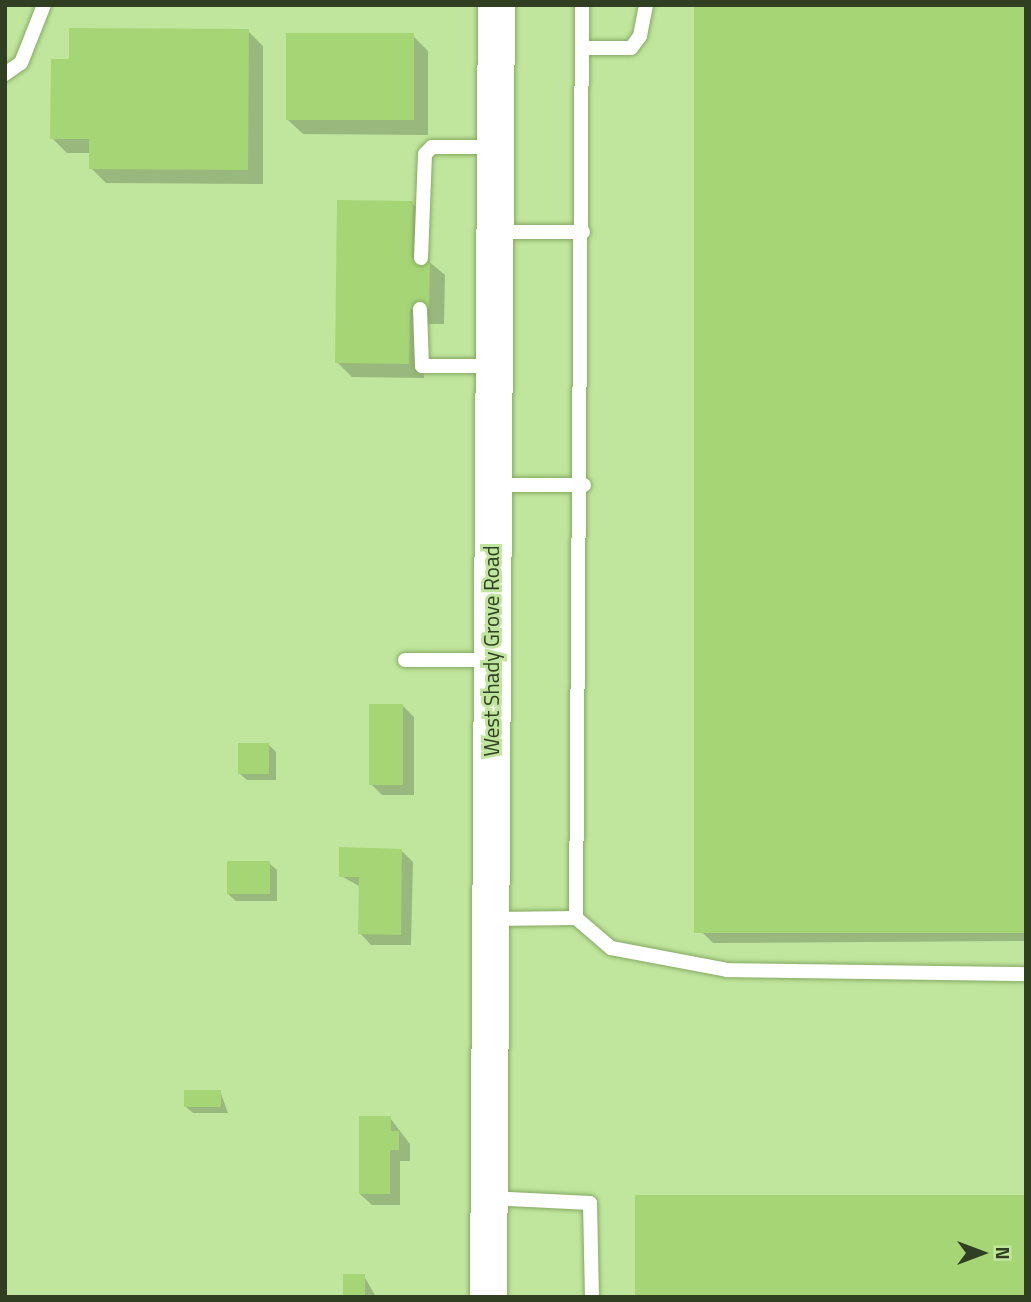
<!DOCTYPE html>
<style>
body{margin:0}
#map{position:relative;width:1031px;height:1302px;overflow:hidden;background:#c0e69d;font-family:"Titillium Web",sans-serif}
div>[style]{position:absolute}
.shadow>*{inset:0;background:#0003}
.building>*{inset:0;background:#a5d575;transform-origin:0 0}
.roads{filter:drop-shadow(0 0 2px #85a962) drop-shadow(0 0 2px #85a962)}
.lane>*{height:14px;margin:-7px;padding:0 7px;transform-origin:7px;border-radius:7px;background:#fff}
.secondary>*{height:37px;margin:-18.5px;padding:0 18.5px;transform-origin:18.5px;border-radius:18.5px;background:#fff}
span{translate:-50% -50%;white-space:nowrap;text-align:center;line-height:1.15;-webkit-text-stroke:6px #c0e69d;paint-order:stroke}
.street-label{font-size:21px;color:#303f21}
.frame{position:absolute;inset:0;border:7px solid #303f21;pointer-events:none}
.north{position:absolute;left:947px;top:1218px;width:70px;height:70px;-webkit-text-stroke:5px #c0e69d;paint-order:stroke;rotate:90deg;font-size:19px;font-weight:700;line-height:28px;text-align:center;color:#303f21}
.north::after{content:'';display:block;margin:auto;width:24px;height:32px;background:#303f21;clip-path:polygon(50% 0,100% 100%,50% 72%,0 100%)}
</style>
<div id="map">
<div class="shadow">
<div style="clip-path:polygon(1026px 5px,1026px 941px,713px 943px,702px 932px)"></div>
<div style="clip-path:polygon(248px 31px,263px 46px,263px 184px,106px 183px,91px 168px,91px 153px,67px 153px,52px 138px,71px 61px)"></div>
<div style="clip-path:polygon(413px 36px,428px 51px,428px 135px,303px 134px,287px 119px)"></div>
<div style="clip-path:polygon(412px 203px,427px 218px,427px 260px,445px 275px,444px 324px,425px 324px,424px 378px,352px 377px,337px 362px)"></div>
<div style="clip-path:polygon(403px 706px,414px 717px,414px 795px,382px 795px,371px 784px)"></div>
<div style="clip-path:polygon(269px 745px,276px 752px,276px 780px,247px 780px,239px 773px)"></div>
<div style="clip-path:polygon(401px 850px,413px 862px,411px 945px,371px 945px,360px 933px,361px 887px,341px 876px)"></div>
<div style="clip-path:polygon(269px 863px,277px 870px,277px 901px,236px 901px,228px 894px)"></div>
<div style="clip-path:polygon(220px 1091px,228px 1113px,193px 1113px,185px 1106px)"></div>
<div style="clip-path:polygon(390px 1118px,410px 1144px,410px 1161px,400px 1161px,400px 1205px,372px 1205px,360px 1194px)"></div>
<div style="clip-path:polygon(364px 1276px,376px 1297px,345px 1297px)"></div>
</div>
<div class="building">
<div style="left:694px;top:5px;width:332px;height:928px"></div>
<div style="clip-path:polygon(69px 28px,249px 29px,248px 170px,89px 169px,89px 139px,50px 139px,51px 59px,69px 59px)"></div>
<div style="left:286px;top:33px;width:128px;height:87px"></div>
<div style="clip-path:polygon(337px 200px,413px 201px,412px 258px,430px 258px,429px 309px,410px 309px,409px 364px,335px 363px)"></div>
<div style="left:369px;top:704px;width:34px;height:81px"></div>
<div style="left:238px;top:743px;width:31px;height:31px"></div>
<div style="clip-path:polygon(339px 847px,402px 849px,401px 935px,358px 934px,359px 877px,339px 877px)"></div>
<div style="left:227px;top:861px;width:43px;height:33px"></div>
<div style="left:184px;top:1090px;width:37px;height:17px"></div>
<div style="clip-path:polygon(359px 1116px,391px 1116px,391px 1131px,399px 1131px,399px 1150px,390px 1150px,390px 1194px,359px 1194px)"></div>
<div style="left:635px;top:1195px;width:391px;height:102px"></div>
<div style="left:365px;top:1274px;width:23px;height:22px;rotate:90deg"></div>
</div>
<div class="roads">
<div class="lane">
<div style="left:583px;top:48px;width:48px"></div>
<div style="left:631px;top:48px;width:15px;rotate:-53deg"></div>
<div style="left:640px;top:36px;width:32px;rotate:-79deg"></div>
<div style="left:5px;top:74px;width:19px;rotate:-35deg"></div>
<div style="left:21px;top:63px;width:62px;rotate:-68.4deg"></div>
<div style="left:495px;top:232px;width:88px"></div>
<div style="left:421px;top:258px;width:104px;rotate:-87.8deg"></div>
<div style="left:425px;top:154px;width:10px;rotate:-45deg"></div>
<div style="left:432px;top:147px;width:62px"></div>
<div style="left:420px;top:309px;width:57px;rotate:88deg"></div>
<div style="left:422px;top:366px;width:70px"></div>
<div style="left:494px;top:485px;width:90px"></div>
<div style="left:405px;top:660px;width:86px"></div>
<div style="left:576px;top:918px;width:913px;rotate:-89.62deg"></div>
<div style="left:491px;top:919px;width:85px;rotate:-0.7deg"></div>
<div style="left:576px;top:918px;width:46px;rotate:40.6deg"></div>
<div style="left:611px;top:948px;width:118px;rotate:10.7deg"></div>
<div style="left:727px;top:970px;width:299px;rotate:0.8deg"></div>
<div style="left:489px;top:1198px;width:101px;rotate:2.8deg"></div>
<div style="left:590px;top:1203px;width:94px;rotate:88.8deg"></div>
</div>
<div class="secondary">
<div style="left:488px;top:1297px;width:1292px;rotate:-89.65deg"></div>
</div>
</div>
<div class="street-label">
<span style="left:491px;top:651px;rotate:-90deg">West Shady Grove Road</span>
</div>
<div class="frame"></div>
<div class="north">N</div>
</div>
